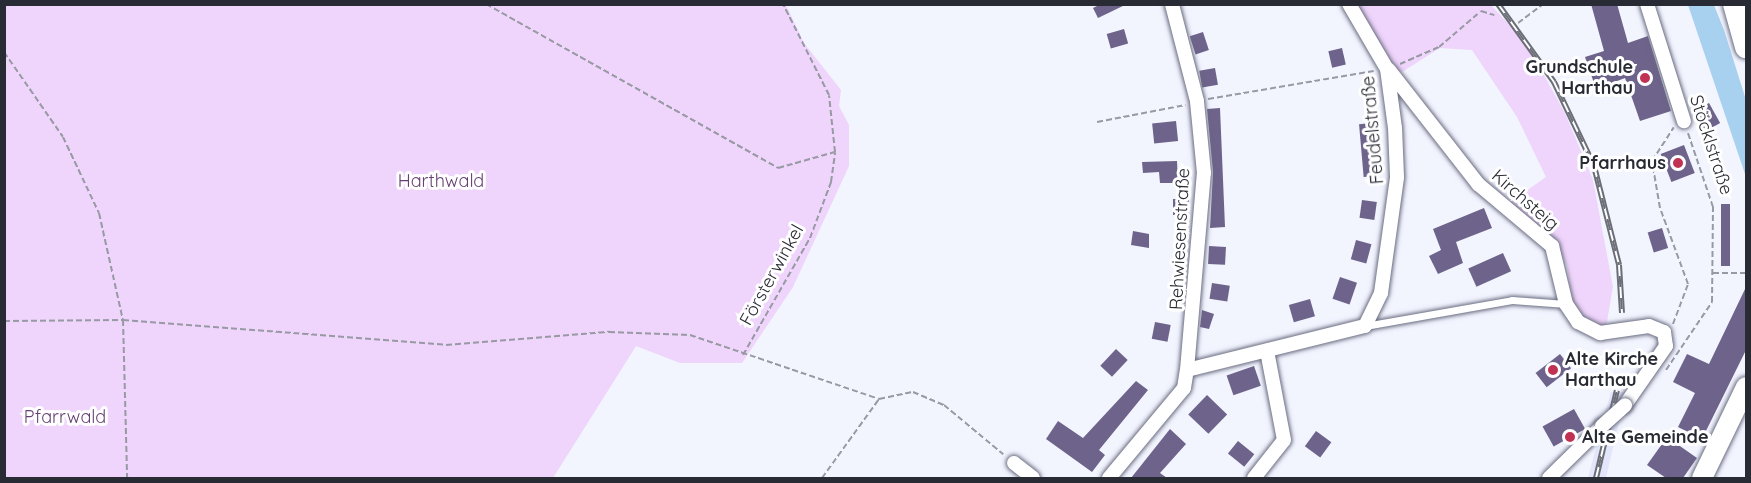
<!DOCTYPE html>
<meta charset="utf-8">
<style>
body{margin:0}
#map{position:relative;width:1751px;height:483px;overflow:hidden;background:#f2f4fe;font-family:Quicksand,sans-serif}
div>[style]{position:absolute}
.built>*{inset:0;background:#e3e6fa}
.green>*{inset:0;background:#efd4fb}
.water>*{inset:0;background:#a8d1f0}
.building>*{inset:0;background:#6e638a;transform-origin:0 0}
.path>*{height:2px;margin-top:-1px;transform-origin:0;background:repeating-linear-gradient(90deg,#9799a3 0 6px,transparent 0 9px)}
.roads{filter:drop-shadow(0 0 2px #696c81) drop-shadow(0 0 2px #696c81)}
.service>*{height:7px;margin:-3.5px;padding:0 3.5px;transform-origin:3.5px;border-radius:3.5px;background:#fff}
.minor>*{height:14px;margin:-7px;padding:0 7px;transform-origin:7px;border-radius:7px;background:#fff}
.secondary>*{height:20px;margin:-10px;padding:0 10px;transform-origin:10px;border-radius:10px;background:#fff}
.primary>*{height:22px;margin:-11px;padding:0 11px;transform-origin:11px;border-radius:11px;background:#fff}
.rail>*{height:6px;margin-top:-3px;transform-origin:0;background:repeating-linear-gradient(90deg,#fff 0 11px,#6c6e77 0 22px);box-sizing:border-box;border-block:2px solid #6c6e77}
.bridges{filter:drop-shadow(0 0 2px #696c81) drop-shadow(0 0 2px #696c81)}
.minor-bridge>*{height:14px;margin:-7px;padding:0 7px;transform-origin:7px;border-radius:7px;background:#fff}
.dots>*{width:16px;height:16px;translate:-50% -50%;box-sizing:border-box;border:3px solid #fff;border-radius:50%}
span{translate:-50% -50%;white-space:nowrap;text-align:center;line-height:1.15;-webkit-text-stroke:6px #fff;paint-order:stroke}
.poi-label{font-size:18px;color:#292b34;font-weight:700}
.right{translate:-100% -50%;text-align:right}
.left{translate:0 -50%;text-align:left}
.street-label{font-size:18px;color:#292b34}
.park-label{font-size:18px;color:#664274}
.frame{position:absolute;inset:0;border:6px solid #292b34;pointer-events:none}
</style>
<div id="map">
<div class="built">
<div style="clip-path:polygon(1611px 392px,1626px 392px,1606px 478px,1588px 478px)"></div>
</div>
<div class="green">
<div style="clip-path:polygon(4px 5px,786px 5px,804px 43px,841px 90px,839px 106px,849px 125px,849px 166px,793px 287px,742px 363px,680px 363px,636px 346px,553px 478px,5px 478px)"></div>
<div style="clip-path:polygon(1349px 5px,1491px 5px,1526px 43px,1565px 113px,1593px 180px,1613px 287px,1606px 327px,1586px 323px,1572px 302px,1567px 266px,1557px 247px,1509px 203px,1546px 177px,1517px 117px,1472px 50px,1440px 48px,1402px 72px,1387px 69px)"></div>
</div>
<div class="water">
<div style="clip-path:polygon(1688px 5px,1714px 5px,1724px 30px,1746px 100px,1746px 177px)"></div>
</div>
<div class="building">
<div style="clip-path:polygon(1101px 4px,1127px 4px,1098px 18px,1093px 8px)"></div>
<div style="clip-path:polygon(1591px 4px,1617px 4px,1628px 43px,1648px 36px,1671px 111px,1640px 121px,1625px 78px,1596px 89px,1585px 57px,1604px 51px)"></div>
<div style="left:1124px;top:29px;width:15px;height:18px;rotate:74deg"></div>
<div style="left:1203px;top:32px;width:19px;height:14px;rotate:72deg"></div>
<div style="left:1342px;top:48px;width:17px;height:14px;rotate:77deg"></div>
<div style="left:1215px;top:68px;width:17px;height:16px;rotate:80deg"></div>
<div style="left:1709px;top:103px;width:23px;height:19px;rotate:61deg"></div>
<div style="clip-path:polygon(1220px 108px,1225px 227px,1210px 228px,1213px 172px,1207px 109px)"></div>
<div style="left:1176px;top:121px;width:20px;height:24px;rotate:84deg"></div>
<div style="left:1372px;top:123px;width:53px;height:13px;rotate:85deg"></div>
<div style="left:1684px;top:145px;width:30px;height:25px;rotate:69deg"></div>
<div style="clip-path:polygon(1177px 161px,1178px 183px,1160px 183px,1159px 172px,1143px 173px,1142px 162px)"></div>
<div style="left:1173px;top:199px;width:16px;height:16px"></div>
<div style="left:1362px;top:200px;width:15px;height:18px;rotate:8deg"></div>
<div style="left:1721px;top:204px;width:9px;height:62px"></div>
<div style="clip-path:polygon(1484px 208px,1492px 228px,1456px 242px,1463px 263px,1438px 274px,1429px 256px,1441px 250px,1433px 229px)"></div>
<div style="left:1662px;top:228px;width:21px;height:15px;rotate:73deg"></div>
<div style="clip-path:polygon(1133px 231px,1149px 234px,1149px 248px,1131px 245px)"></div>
<div style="left:1356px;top:240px;width:16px;height:20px;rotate:15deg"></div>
<div style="left:1209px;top:246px;width:17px;height:18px;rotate:3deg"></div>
<div style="left:1503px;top:253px;width:20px;height:38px;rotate:66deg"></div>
<div style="left:1340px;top:277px;width:18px;height:23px;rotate:19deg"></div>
<div style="left:1212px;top:283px;width:18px;height:16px;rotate:9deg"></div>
<div style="clip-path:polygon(1746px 287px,1746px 350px,1702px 439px,1678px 427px,1695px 393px,1673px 382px,1687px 354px,1709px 364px)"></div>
<div style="left:1310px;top:299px;width:18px;height:22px;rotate:74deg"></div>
<div style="clip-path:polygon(1202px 310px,1214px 314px,1209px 329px,1200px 327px)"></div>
<div style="left:1155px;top:322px;width:16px;height:17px;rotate:11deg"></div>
<div style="left:1116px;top:349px;width:16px;height:23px;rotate:43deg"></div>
<div style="left:1560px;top:354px;width:18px;height:31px;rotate:52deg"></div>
<div style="left:1254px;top:366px;width:21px;height:29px;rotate:71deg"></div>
<div style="clip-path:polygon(1136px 381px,1148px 390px,1099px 450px,1105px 455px,1092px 472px,1046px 439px,1058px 421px,1083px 438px)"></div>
<div style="left:1207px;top:395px;width:28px;height:27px;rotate:44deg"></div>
<div style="left:1574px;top:409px;width:23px;height:36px;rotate:61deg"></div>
<div style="clip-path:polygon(1170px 429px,1186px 444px,1160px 473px,1167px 478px,1131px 478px)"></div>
<div style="left:1316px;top:431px;width:19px;height:19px;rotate:36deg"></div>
<div style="clip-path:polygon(1667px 437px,1697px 458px,1683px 478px,1666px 478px,1647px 465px)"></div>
<div style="left:1238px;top:441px;width:21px;height:16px;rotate:39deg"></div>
</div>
<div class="path">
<div style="left:486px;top:4px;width:335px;rotate:29.3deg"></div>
<div style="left:778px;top:168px;width:59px;rotate:-15.7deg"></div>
<div style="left:1518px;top:23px;width:31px;rotate:-37deg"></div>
<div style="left:4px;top:52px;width:103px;rotate:55.2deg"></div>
<div style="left:63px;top:137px;width:84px;rotate:64.7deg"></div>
<div style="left:99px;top:213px;width:110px;rotate:77.4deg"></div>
<div style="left:123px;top:320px;width:158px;rotate:88.5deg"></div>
<div style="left:1400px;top:64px;width:43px;rotate:-23.6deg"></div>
<div style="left:1439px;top:47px;width:55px;rotate:-40.6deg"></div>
<div style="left:1481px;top:11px;width:14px;rotate:17deg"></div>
<div style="left:1208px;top:99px;width:168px;rotate:-9.6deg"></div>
<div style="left:1097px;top:122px;width:90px;rotate:-10.9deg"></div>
<div style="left:1713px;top:273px;width:33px"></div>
<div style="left:4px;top:321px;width:119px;rotate:-0.5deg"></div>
<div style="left:123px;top:320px;width:324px;rotate:4.4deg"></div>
<div style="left:446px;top:345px;width:164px;rotate:-4.6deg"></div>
<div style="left:609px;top:332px;width:81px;rotate:2.1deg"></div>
<div style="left:690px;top:335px;width:200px;rotate:18.7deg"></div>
<div style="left:879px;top:399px;width:35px;rotate:-12deg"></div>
<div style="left:913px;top:392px;width:34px;rotate:23deg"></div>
<div style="left:944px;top:405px;width:77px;rotate:39.7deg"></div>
<div style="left:1673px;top:324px;width:43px;rotate:-69.4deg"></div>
<div style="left:1688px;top:284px;width:81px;rotate:-110.2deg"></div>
<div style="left:1660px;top:208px;width:48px;rotate:-99.7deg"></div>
<div style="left:1652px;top:161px;width:40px;rotate:-57.1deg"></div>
<div style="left:743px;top:355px;width:135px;rotate:-60.2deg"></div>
<div style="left:810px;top:238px;width:60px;rotate:-69.4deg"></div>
<div style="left:831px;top:182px;width:30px;rotate:-82deg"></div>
<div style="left:835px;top:152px;width:57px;rotate:-96deg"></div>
<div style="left:829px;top:95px;width:102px;rotate:-116.8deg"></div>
<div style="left:1666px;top:370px;width:82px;rotate:-55.9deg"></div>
<div style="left:1712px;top:302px;width:95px;rotate:-89.4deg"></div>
<div style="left:1713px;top:207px;width:78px;rotate:-108.7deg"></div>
<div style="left:822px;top:478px;width:97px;rotate:-54.2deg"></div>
</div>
<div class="roads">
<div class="service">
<div style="left:1365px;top:326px;width:149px;rotate:-10deg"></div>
<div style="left:1512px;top:300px;width:54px;rotate:4.2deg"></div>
</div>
<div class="minor">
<div style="left:1647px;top:4px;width:123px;rotate:72.5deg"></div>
<div style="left:1389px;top:70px;width:145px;rotate:52deg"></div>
<div style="left:1478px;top:184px;width:97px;rotate:40deg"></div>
<div style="left:1552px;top:246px;width:60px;rotate:76.4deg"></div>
<div style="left:1566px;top:304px;width:22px;rotate:56deg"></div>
<div style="left:1578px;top:322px;width:25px;rotate:27deg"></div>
<div style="left:1600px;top:333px;width:49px;rotate:-8.1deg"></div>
<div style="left:1649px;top:326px;width:16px;rotate:22deg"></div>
<div style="left:1664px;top:332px;width:14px;rotate:82deg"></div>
<div style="left:1666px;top:346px;width:72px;rotate:124.8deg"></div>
<div style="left:1187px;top:370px;width:183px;rotate:-13.9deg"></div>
<div style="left:1365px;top:326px;width:37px;rotate:-64deg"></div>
<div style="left:1381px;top:293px;width:117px;rotate:-82.1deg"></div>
<div style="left:1397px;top:177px;width:49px;rotate:-92.3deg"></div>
<div style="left:1395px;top:128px;width:60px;rotate:-97.7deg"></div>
<div style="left:1387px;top:69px;width:75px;rotate:-120.3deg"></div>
<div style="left:1014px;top:463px;width:24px;rotate:38deg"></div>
<div style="left:1109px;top:478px;width:117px;rotate:-50.2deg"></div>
<div style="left:1184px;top:388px;width:18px;rotate:-81deg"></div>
<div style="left:1187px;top:370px;width:198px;rotate:-85.1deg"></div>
<div style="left:1204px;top:173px;width:72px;rotate:-95.6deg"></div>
<div style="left:1197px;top:101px;width:100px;rotate:-104.5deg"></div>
<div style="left:1254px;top:478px;width:48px;rotate:-51.7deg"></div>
<div style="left:1284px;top:440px;width:91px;rotate:-100.8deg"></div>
<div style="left:1549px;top:478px;width:74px;rotate:-44.5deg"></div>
</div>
<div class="secondary">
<div style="left:1702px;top:478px;width:101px;rotate:-64.2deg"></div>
</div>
<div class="primary">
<div style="left:1734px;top:4px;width:45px;rotate:74.4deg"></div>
</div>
</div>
<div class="rail">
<div style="left:1498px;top:4px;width:96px;rotate:54.3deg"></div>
<div style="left:1554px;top:82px;width:93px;rotate:64.5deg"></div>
<div style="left:1594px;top:166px;width:102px;rotate:75.8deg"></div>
<div style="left:1619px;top:265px;width:48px;rotate:86.4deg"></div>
<div style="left:1596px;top:478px;width:90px;rotate:-76.6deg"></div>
</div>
<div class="bridges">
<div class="minor-bridge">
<div style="left:1602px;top:426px;width:31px;rotate:-42deg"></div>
</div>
</div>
<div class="dots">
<div style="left:1645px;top:78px;background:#c13153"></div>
<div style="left:1678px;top:163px;background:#c13153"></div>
<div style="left:1553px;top:370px;background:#c13153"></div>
<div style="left:1570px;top:437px;background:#c13153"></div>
</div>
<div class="poi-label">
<span class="right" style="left:1633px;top:78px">Grundschule<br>Harthau</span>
<span class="right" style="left:1666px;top:163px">Pfarrhaus</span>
<span class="left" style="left:1565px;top:370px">Alte Kirche<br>Harthau</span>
<span class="left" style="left:1582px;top:437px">Alte Gemeinde</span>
</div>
<div class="street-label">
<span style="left:1373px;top:130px;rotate:-95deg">Feudelstraße</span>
<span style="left:1711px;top:145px;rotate:72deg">Stöcklstraße</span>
<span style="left:1525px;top:200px;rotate:41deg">Kirchsteig</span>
<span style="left:1180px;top:239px;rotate:-87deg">Rehwiesenstraße</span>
<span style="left:772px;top:275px;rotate:-61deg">Försterwinkel</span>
</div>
<div class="park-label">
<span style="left:441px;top:181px">Harthwald</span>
<span style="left:65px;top:417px">Pfarrwald</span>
</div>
<div class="frame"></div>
</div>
